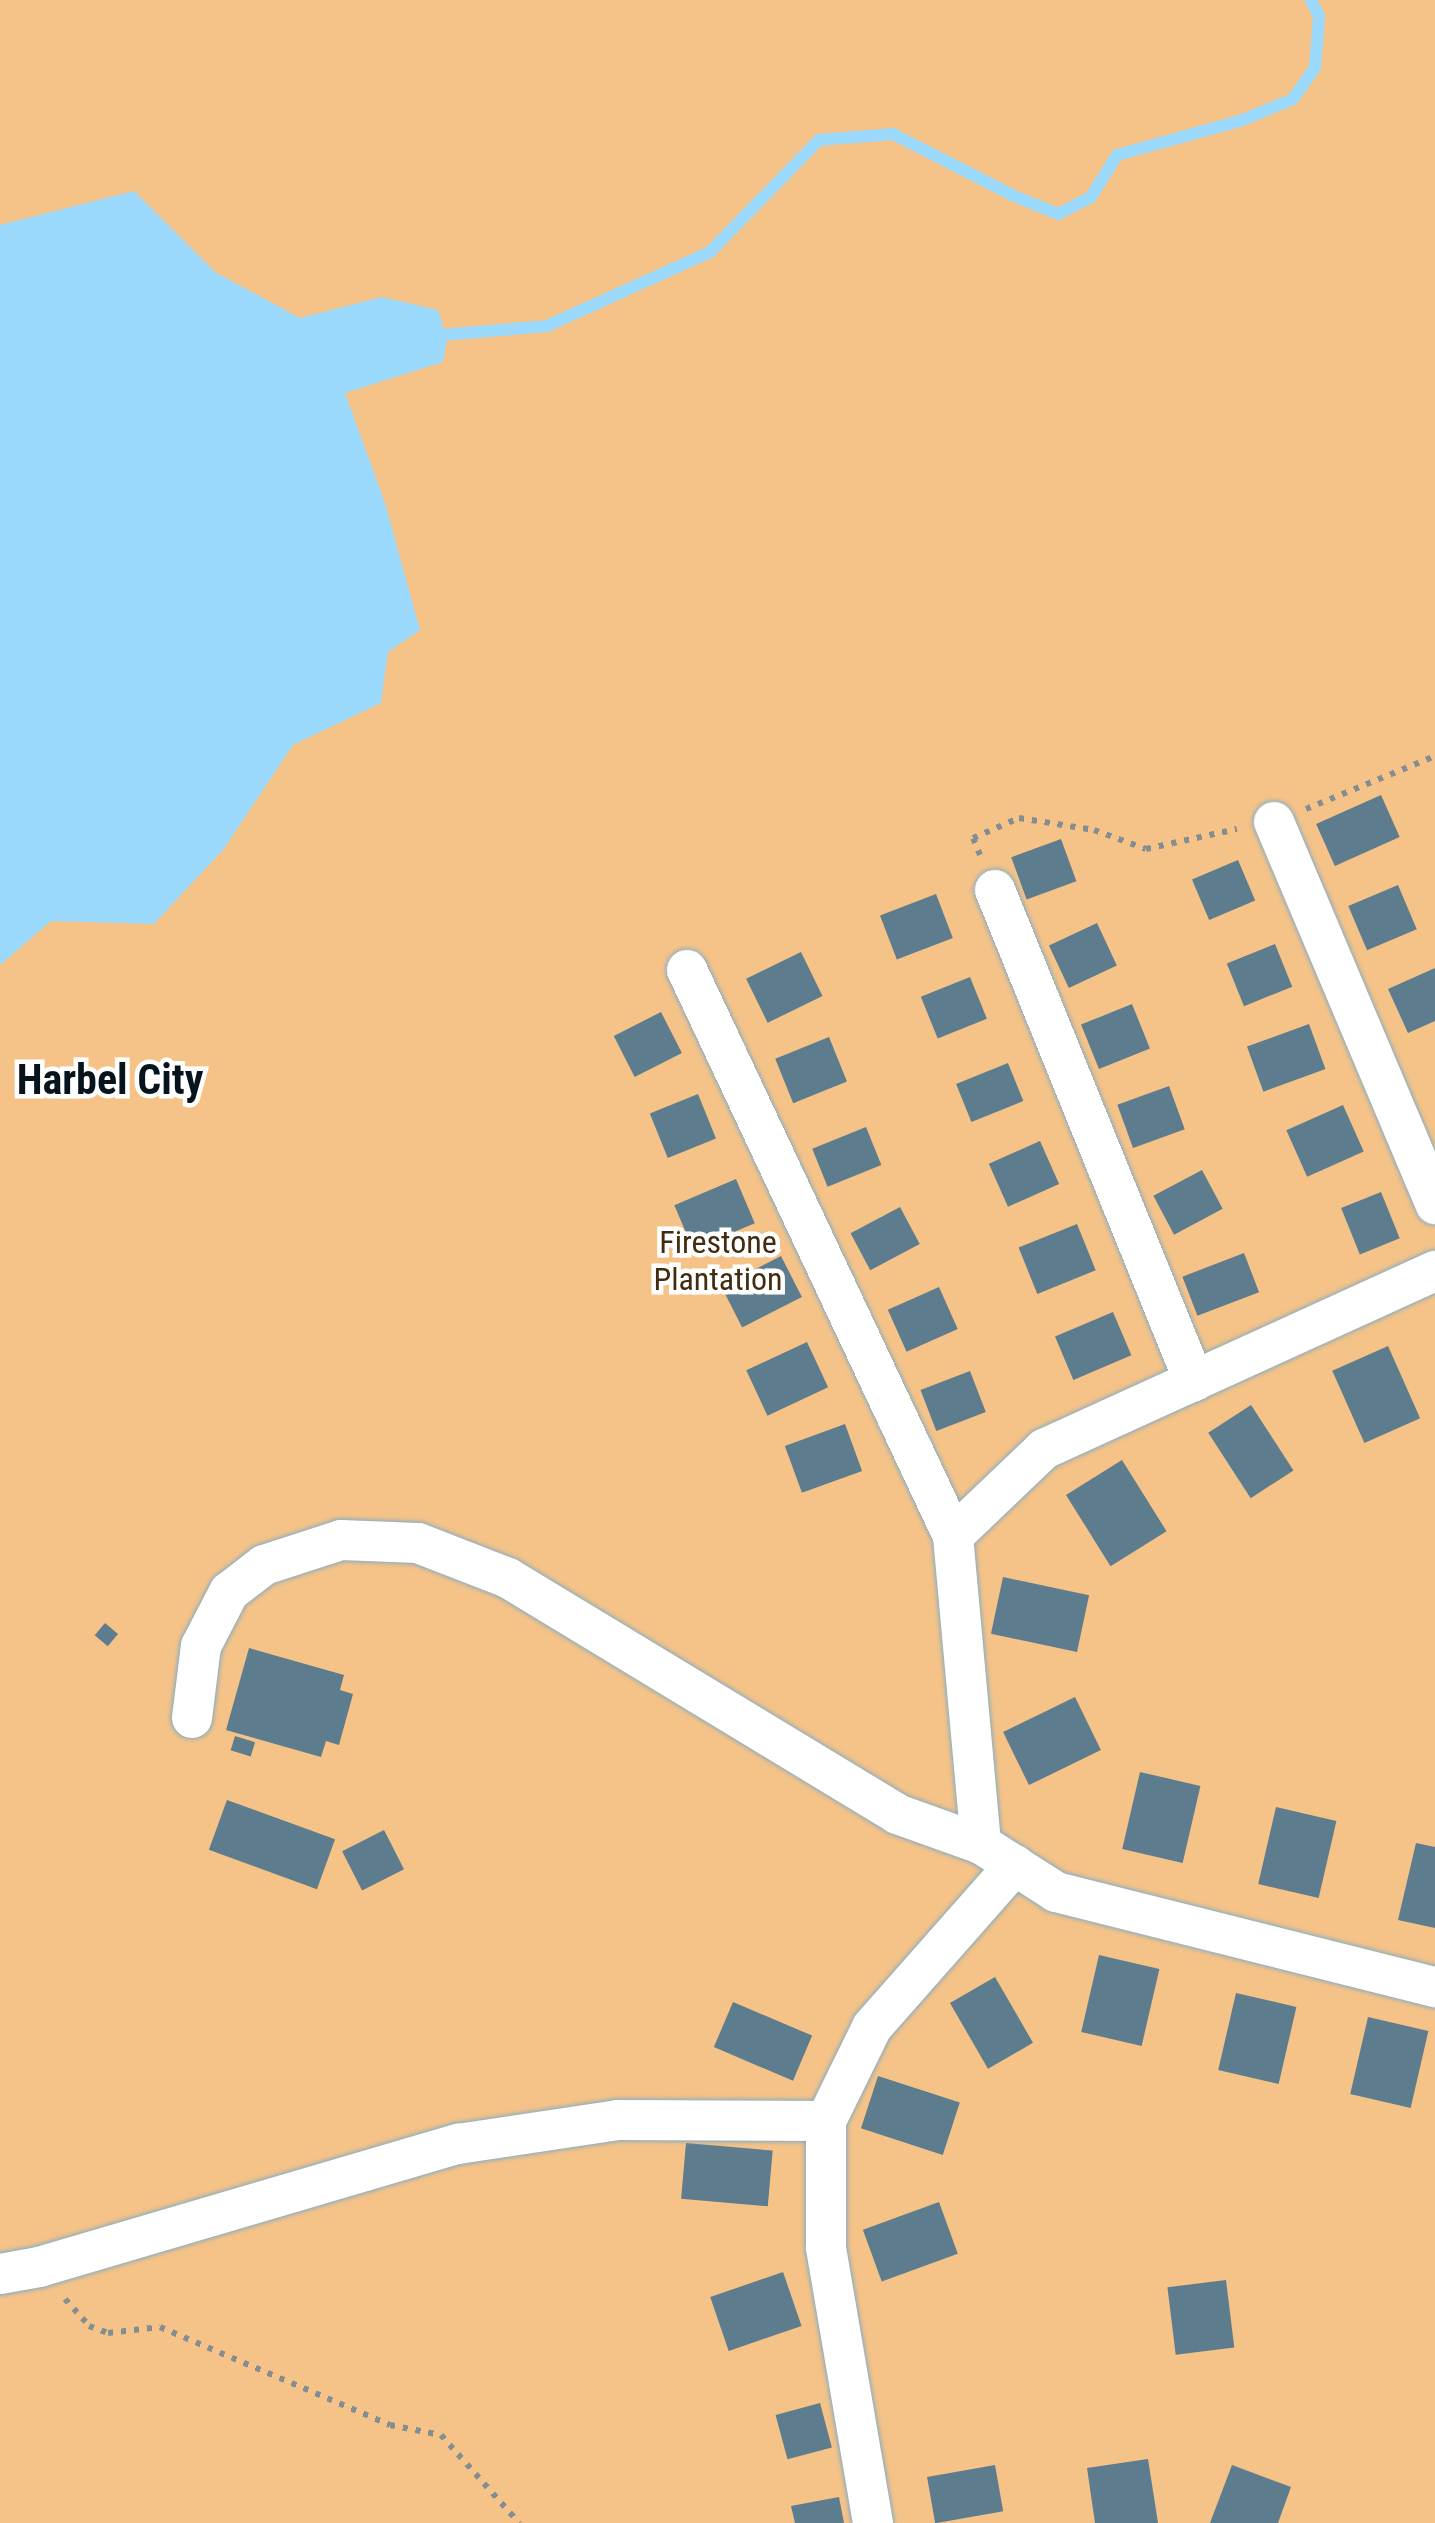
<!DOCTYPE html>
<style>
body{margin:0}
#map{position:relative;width:1435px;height:2523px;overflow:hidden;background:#f0f7fb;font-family:"Roboto Condensed",sans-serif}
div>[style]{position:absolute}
.green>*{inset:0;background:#f5c388;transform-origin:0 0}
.water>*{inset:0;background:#9bd9fc}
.stream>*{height:12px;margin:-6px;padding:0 6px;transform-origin:6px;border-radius:6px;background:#9bd9fc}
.building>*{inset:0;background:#5d7c8d;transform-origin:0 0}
.path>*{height:6px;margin-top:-3px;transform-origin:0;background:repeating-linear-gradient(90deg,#848d92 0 5px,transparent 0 13px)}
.roads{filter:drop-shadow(0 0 2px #8bacbe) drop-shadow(0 0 2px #8bacbe)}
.street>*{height:40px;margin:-20px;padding:0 20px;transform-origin:20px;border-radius:20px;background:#fff}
span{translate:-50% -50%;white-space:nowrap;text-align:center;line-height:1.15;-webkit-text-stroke:9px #fff;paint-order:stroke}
.park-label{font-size:32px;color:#412c10}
.district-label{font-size:42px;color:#08141b;font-weight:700}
</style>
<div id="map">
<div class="green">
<div style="left:0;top:0;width:1435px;height:2523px"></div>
</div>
<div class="water">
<div style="clip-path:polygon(134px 191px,215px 272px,300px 318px,382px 297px,438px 310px,447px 340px,443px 362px,345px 393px,385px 503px,420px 630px,388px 652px,381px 703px,293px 745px,223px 850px,154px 924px,51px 921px,0 965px,0 225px)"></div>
</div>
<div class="stream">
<div style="left:429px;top:336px;width:118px;rotate:-4.8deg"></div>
<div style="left:547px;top:326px;width:179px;rotate:-24.4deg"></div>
<div style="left:710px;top:252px;width:156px;rotate:-45.8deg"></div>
<div style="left:819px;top:140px;width:74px;rotate:-4.6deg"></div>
<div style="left:893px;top:134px;width:134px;rotate:27.1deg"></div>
<div style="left:1012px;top:195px;width:50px;rotate:22.4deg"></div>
<div style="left:1058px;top:214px;width:37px;rotate:-27deg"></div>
<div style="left:1091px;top:197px;width:49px;rotate:-58.2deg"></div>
<div style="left:1117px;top:155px;width:128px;rotate:-15.5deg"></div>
<div style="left:1240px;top:121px;width:57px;rotate:-22.5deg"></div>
<div style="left:1293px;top:99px;width:39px;rotate:-55deg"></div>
<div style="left:1315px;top:67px;width:51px;rotate:-85.5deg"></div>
<div style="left:1319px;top:16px;width:18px;rotate:-117deg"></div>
</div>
<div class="building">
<div style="left:1381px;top:795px;width:46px;height:71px;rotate:66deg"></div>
<div style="left:1061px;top:839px;width:45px;height:53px;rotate:70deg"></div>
<div style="left:1238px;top:860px;width:44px;height:50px;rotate:67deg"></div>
<div style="left:1398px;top:885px;width:48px;height:54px;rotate:67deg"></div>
<div style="left:936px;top:894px;width:47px;height:60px;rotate:69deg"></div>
<div style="left:1097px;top:923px;width:47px;height:53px;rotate:65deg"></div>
<div style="left:1275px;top:944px;width:46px;height:52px;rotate:68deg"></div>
<div style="left:801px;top:952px;width:49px;height:61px;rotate:64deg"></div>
<div style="clip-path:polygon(1435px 968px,1435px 1021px,1408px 1033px,1388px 989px)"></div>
<div style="left:970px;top:977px;width:45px;height:53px;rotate:68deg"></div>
<div style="left:1132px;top:1004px;width:48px;height:55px;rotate:68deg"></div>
<div style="left:661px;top:1012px;width:46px;height:53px;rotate:63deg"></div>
<div style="left:1309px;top:1024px;width:48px;height:66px;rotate:70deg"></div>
<div style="left:829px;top:1037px;width:48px;height:58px;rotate:68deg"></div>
<div style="left:1008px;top:1063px;width:41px;height:56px;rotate:68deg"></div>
<div style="left:1169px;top:1086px;width:46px;height:55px;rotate:70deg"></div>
<div style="left:698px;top:1094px;width:48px;height:52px;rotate:68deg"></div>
<div style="left:1343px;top:1105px;width:51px;height:62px;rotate:66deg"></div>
<div style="left:866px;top:1127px;width:41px;height:58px;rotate:68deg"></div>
<div style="left:1040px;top:1141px;width:47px;height:56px;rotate:66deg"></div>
<div style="left:1202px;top:1170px;width:44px;height:55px;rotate:62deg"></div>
<div style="left:736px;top:1179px;width:48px;height:67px;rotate:67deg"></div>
<div style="left:1381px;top:1192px;width:50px;height:43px;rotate:68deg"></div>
<div style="left:900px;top:1207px;width:42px;height:56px;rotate:62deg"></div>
<div style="left:1077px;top:1224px;width:50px;height:63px;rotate:68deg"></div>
<div style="left:1244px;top:1253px;width:42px;height:66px;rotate:69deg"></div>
<div style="left:781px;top:1256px;width:46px;height:67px;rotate:63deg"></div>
<div style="left:939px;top:1287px;width:46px;height:56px;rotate:66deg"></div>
<div style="left:1113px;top:1312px;width:47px;height:63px;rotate:67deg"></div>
<div style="left:807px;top:1342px;width:50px;height:67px;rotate:65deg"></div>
<div style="left:1388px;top:1346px;width:79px;height:61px;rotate:66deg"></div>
<div style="left:970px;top:1371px;width:44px;height:53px;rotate:69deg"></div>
<div style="left:1251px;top:1405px;width:78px;height:51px;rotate:57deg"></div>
<div style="left:845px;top:1424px;width:50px;height:64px;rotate:70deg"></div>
<div style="left:1122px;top:1460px;width:84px;height:66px;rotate:58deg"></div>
<div style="left:1003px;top:1577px;width:88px;height:58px;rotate:12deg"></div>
<div style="left:105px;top:1623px;width:17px;height:16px;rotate:40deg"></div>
<div style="clip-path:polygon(249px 1648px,344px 1675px,340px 1690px,353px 1694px,339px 1745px,326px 1741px,321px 1757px,226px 1730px)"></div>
<div style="left:1075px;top:1697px;width:59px;height:80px;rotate:64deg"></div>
<div style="left:235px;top:1736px;width:21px;height:15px;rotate:17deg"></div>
<div style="left:1140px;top:1772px;width:62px;height:79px;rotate:13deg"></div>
<div style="left:227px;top:1800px;width:115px;height:53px;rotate:20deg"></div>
<div style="left:1276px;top:1807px;width:62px;height:79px;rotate:13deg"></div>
<div style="left:384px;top:1830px;width:44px;height:47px;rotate:63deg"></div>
<div style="clip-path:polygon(1416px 1843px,1435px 1847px,1435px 1928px,1398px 1920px)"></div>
<div style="left:1099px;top:1955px;width:62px;height:79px;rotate:13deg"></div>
<div style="left:995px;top:1977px;width:76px;height:52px;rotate:60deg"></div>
<div style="left:1236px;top:1993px;width:62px;height:79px;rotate:13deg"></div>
<div style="left:733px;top:2002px;width:86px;height:49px;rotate:23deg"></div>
<div style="left:1368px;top:2017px;width:62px;height:79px;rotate:13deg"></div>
<div style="left:878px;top:2076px;width:86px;height:55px;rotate:18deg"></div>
<div style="left:686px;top:2143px;width:87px;height:56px;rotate:5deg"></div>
<div style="left:939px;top:2202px;width:55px;height:81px;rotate:70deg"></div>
<div style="left:783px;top:2272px;width:57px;height:77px;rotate:71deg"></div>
<div style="left:1226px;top:2280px;width:68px;height:59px;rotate:83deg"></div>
<div style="left:820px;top:2403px;width:46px;height:46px;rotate:75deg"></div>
<div style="clip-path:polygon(1148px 2459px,1158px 2523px,1095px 2523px,1087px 2468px)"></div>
<div style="left:995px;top:2465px;width:47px;height:69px;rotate:80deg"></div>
<div style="clip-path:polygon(1232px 2465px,1291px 2487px,1278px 2523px,1210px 2523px)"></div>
<div style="clip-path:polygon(839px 2497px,844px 2523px,795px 2523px,791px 2506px)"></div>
</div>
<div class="path">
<div style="left:1306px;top:809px;width:139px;rotate:-22.3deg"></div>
<div style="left:980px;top:855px;width:18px;rotate:-112deg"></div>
<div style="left:973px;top:838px;width:50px;rotate:-23.5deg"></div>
<div style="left:1019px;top:818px;width:76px;rotate:9.1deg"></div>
<div style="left:1094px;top:830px;width:55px;rotate:20.1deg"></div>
<div style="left:1146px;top:849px;width:93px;rotate:-12.4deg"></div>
<div style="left:65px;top:2299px;width:36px;rotate:48deg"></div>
<div style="left:89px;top:2326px;width:20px;rotate:20deg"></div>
<div style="left:108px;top:2333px;width:52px;rotate:-6.6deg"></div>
<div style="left:160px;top:2327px;width:250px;rotate:23.1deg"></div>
<div style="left:390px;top:2425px;width:52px;rotate:11.1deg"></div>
<div style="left:441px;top:2435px;width:118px;rotate:48.4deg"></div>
</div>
<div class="roads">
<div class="street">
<div style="left:1274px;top:822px;width:415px;rotate:67.1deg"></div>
<div style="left:995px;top:890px;width:530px;rotate:67.94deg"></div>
<div style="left:687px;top:970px;width:625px;rotate:64.83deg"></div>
<div style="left:953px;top:1536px;width:309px;rotate:84.8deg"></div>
<div style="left:953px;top:1536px;width:126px;rotate:-43.7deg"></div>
<div style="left:1044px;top:1449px;width:430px;rotate:-24.5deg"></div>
<div style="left:192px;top:1718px;width:73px;rotate:-82.9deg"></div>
<div style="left:201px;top:1646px;width:61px;rotate:-62.6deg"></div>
<div style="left:229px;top:1592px;width:44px;rotate:-37.6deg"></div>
<div style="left:264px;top:1565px;width:81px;rotate:-18deg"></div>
<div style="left:341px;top:1540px;width:77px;rotate:2.2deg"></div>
<div style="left:418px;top:1543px;width:97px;rotate:21.3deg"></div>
<div style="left:508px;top:1578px;width:455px;rotate:31.2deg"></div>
<div style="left:897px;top:1814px;width:89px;rotate:19.7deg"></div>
<div style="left:981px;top:1844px;width:89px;rotate:32.6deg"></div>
<div style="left:1056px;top:1892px;width:391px;rotate:14.1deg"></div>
<div style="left:0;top:2274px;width:40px;rotate:-10deg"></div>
<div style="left:39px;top:2267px;width:437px;rotate:-16.4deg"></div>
<div style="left:458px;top:2144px;width:162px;rotate:-8.5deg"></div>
<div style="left:618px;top:2120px;width:208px;rotate:0.3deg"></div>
<div style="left:873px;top:2523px;width:280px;rotate:-99.7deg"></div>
<div style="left:826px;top:2247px;width:126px;rotate:-90deg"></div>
<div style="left:826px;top:2121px;width:105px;rotate:-63.9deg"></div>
<div style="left:872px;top:2027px;width:216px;rotate:-48.6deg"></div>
</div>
</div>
<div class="park-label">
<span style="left:718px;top:1261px">Firestone<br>Plantation</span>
</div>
<div class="district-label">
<span style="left:110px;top:1080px">Harbel City</span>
</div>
</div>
